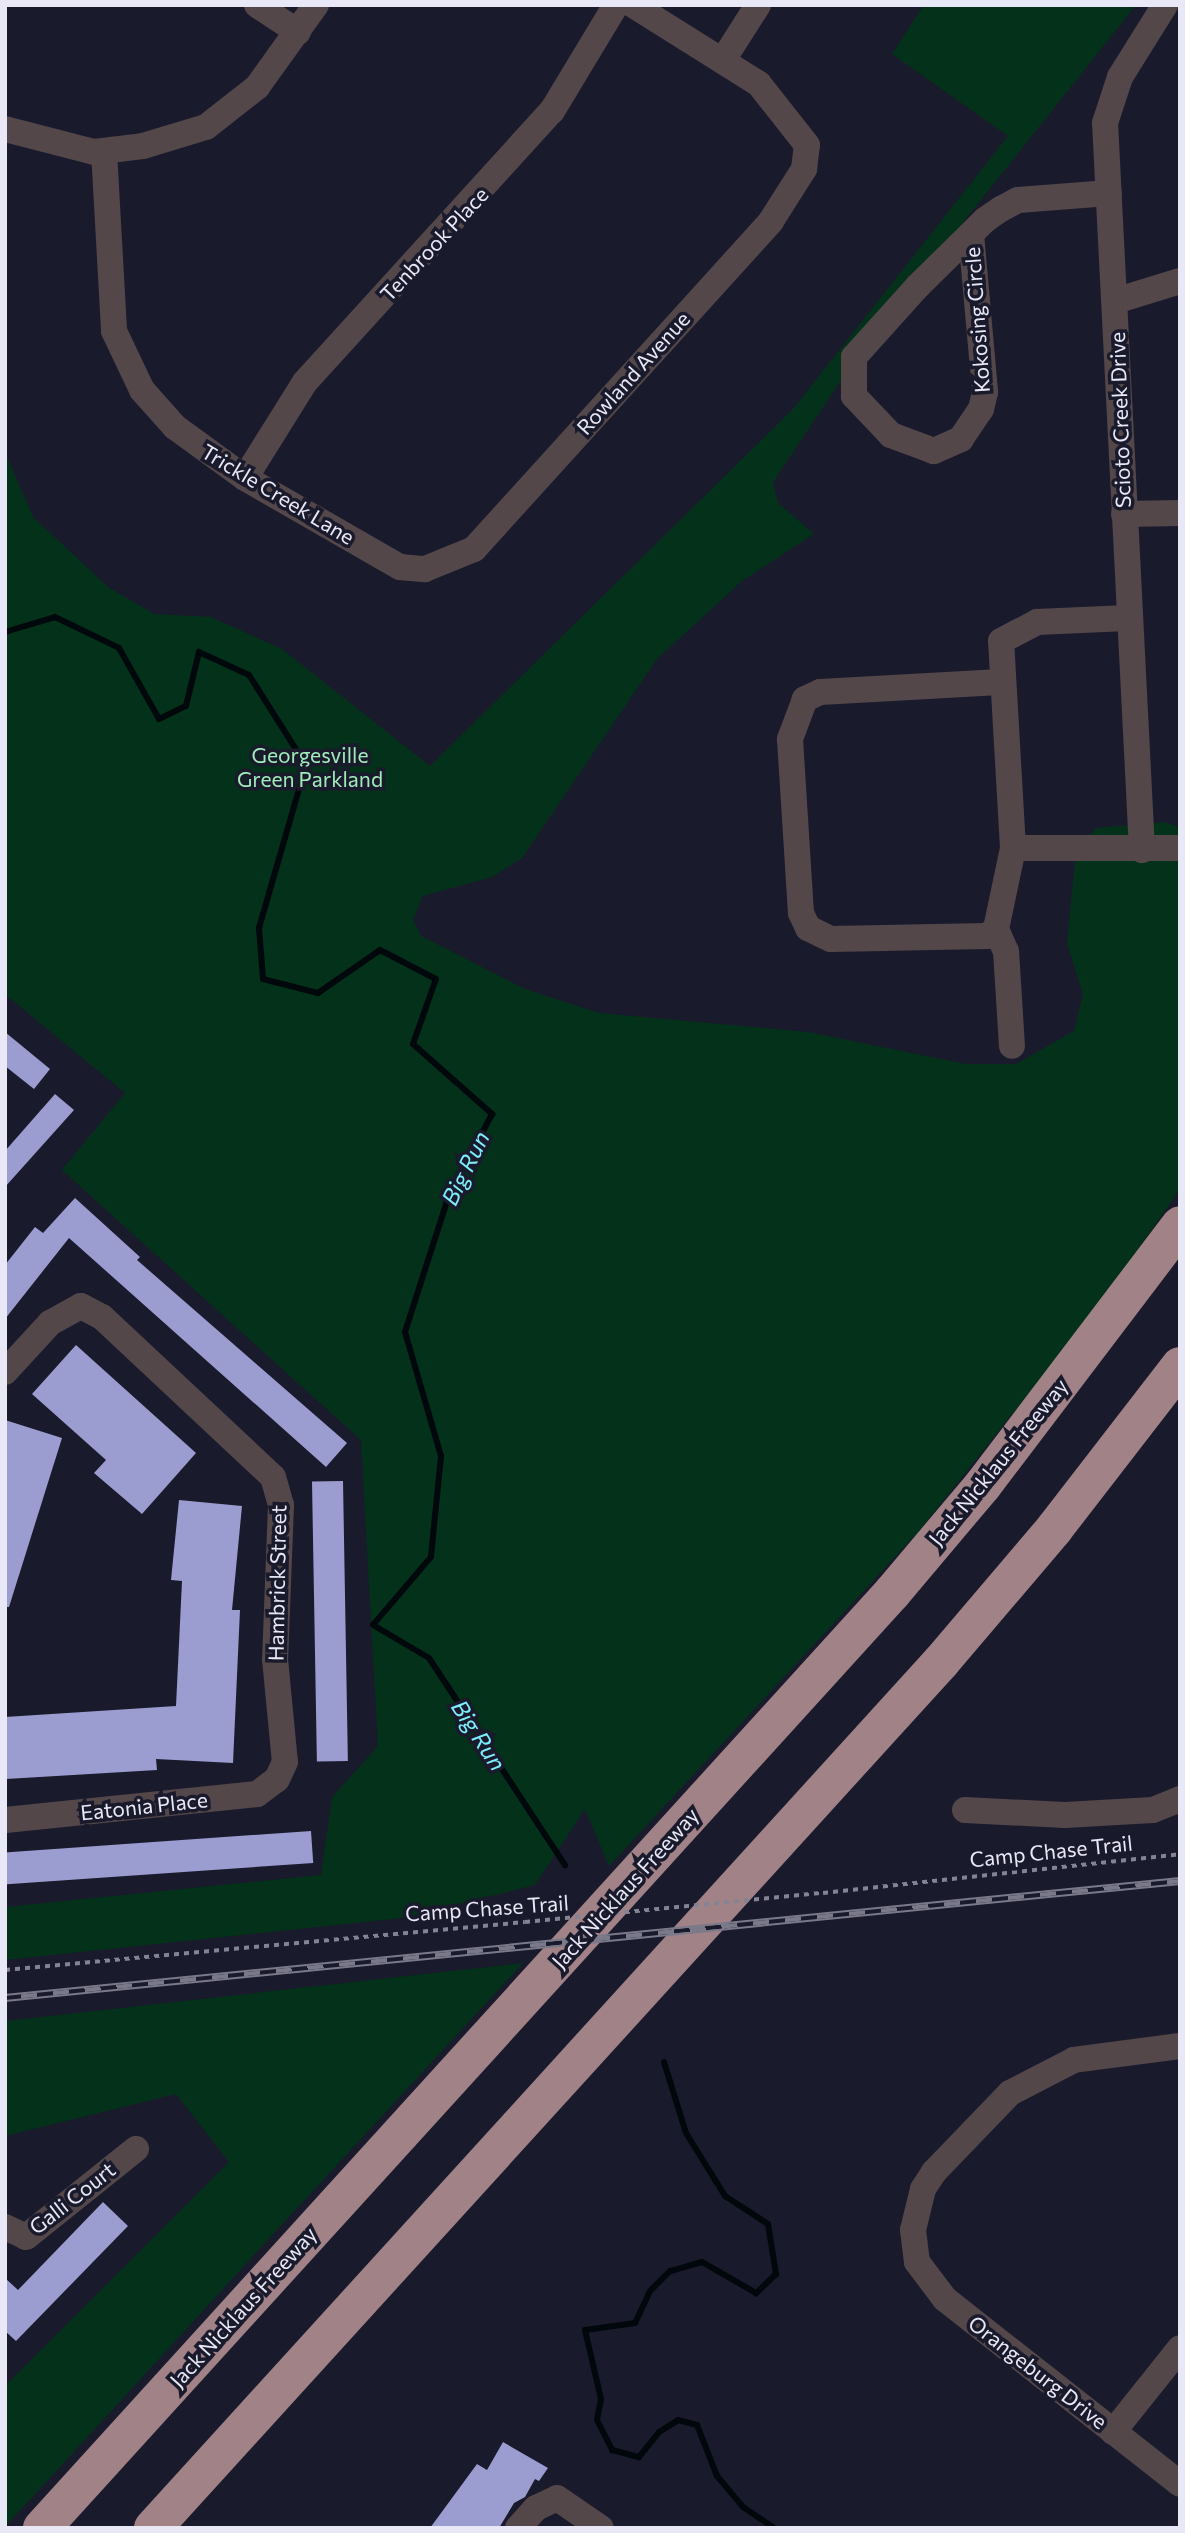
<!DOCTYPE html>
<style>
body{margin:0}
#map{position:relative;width:1185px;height:2533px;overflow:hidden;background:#1a1a2d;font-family:Commissioner,sans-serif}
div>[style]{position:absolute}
.green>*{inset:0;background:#043119}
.stream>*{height:6px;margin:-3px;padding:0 3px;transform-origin:3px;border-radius:3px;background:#00080b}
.building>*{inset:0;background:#9b9ccf;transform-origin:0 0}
.path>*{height:3.5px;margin-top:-1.75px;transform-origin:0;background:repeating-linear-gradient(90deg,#838393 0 5px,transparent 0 10px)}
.minor>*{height:26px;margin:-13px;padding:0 13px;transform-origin:13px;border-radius:13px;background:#534749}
.highway>*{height:38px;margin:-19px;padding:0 19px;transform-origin:19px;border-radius:19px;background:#a08287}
.rail>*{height:8px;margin-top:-4px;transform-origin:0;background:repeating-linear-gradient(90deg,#1a1a2d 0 16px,#79798a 0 32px);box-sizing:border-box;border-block:2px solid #79798a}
.path-bridge>*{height:3.5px;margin-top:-1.75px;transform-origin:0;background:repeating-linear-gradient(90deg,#838393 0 5px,transparent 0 10px)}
span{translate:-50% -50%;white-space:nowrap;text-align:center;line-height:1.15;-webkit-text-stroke:7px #1a1a2d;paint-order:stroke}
.street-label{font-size:21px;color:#e8e8f6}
.park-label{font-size:21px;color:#a0edba}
.water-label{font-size:23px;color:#7deffb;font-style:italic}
.frame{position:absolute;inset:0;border:7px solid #e8e8f6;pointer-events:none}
</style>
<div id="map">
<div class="green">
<div style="clip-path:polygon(924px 5px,1136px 5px,860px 352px,773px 482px,778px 503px,814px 534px,742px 581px,657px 659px,522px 858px,492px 877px,423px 896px,413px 920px,421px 936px,525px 989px,599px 1013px,808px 1032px,966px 1064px,1016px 1064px,1074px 1031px,1083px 994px,1067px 944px,1076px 851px,1096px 828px,1164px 822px,1180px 827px,1180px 1189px,1099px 1305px,919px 1531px,609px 1866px,585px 1809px,535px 1885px,402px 1918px,5px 1960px,5px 1907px,321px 1875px,332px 1797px,378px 1746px,361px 1440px,62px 1170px,125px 1093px,5px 994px,5px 452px,33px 517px,108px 587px,154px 614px,211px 617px,282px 649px,430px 766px,793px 409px,1008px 136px,892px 54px)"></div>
<div style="clip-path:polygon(523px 1963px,298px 2207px,5px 2527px,5px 2386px,229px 2162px,176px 2094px,5px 2136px,5px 2021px)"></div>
</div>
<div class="stream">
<div style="left:5px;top:632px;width:52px;rotate:-16.7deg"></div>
<div style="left:55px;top:617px;width:71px;rotate:25.8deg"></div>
<div style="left:119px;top:648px;width:81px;rotate:60.6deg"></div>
<div style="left:159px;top:719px;width:30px;rotate:-26deg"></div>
<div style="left:186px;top:706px;width:56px;rotate:-76.5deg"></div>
<div style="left:199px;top:652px;width:55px;rotate:24.7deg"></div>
<div style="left:249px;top:675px;width:107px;rotate:57.7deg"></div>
<div style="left:306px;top:765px;width:170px;rotate:106.1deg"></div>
<div style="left:259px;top:928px;width:51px;rotate:85.5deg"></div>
<div style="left:263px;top:979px;width:57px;rotate:14.3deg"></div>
<div style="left:318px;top:993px;width:75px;rotate:-34.7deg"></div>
<div style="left:380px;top:950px;width:63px;rotate:27.4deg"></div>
<div style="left:436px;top:979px;width:69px;rotate:109.5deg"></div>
<div style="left:413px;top:1044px;width:106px;rotate:41.5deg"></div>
<div style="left:492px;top:1114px;width:95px;rotate:117.6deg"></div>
<div style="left:448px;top:1198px;width:141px;rotate:107.8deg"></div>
<div style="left:405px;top:1332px;width:129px;rotate:73.8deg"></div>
<div style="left:441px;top:1456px;width:101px;rotate:95.7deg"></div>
<div style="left:431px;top:1557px;width:89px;rotate:130.5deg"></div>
<div style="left:373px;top:1625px;width:65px;rotate:30.5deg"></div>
<div style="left:429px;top:1658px;width:248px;rotate:56.7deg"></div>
<div style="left:664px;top:2062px;width:74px;rotate:72.8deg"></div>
<div style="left:686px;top:2133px;width:74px;rotate:58.2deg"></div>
<div style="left:725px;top:2196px;width:51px;rotate:33.1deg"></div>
<div style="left:768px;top:2224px;width:51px;rotate:80.9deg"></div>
<div style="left:776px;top:2274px;width:28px;rotate:136deg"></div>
<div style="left:756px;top:2293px;width:62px;rotate:-150.1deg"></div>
<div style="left:702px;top:2262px;width:33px;rotate:164deg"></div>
<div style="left:670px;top:2271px;width:28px;rotate:135deg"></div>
<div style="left:650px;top:2291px;width:35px;rotate:115deg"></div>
<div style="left:635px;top:2323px;width:50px;rotate:172deg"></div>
<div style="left:585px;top:2330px;width:71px;rotate:76.9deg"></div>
<div style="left:601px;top:2399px;width:21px;rotate:101deg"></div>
<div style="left:597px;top:2420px;width:34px;rotate:63deg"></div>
<div style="left:612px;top:2450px;width:28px;rotate:15deg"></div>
<div style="left:639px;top:2457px;width:32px;rotate:-51deg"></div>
<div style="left:659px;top:2432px;width:22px;rotate:-32deg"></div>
<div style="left:678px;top:2420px;width:20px;rotate:15deg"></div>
<div style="left:697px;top:2425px;width:55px;rotate:68.6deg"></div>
<div style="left:717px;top:2476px;width:40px;rotate:50deg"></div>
<div style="left:743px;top:2507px;width:37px;rotate:34deg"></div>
</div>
<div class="building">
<div style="clip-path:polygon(5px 1032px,50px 1069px,34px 1089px,5px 1066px)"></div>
<div style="clip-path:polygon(55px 1094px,74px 1110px,5px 1187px,5px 1151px)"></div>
<div style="clip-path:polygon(75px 1198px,140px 1257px,137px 1260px,347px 1443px,326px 1467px,69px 1238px,5px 1319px,5px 1265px,35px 1227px,43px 1233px)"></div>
<div style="clip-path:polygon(76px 1345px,196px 1453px,142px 1514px,94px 1473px,106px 1460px,32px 1394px)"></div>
<div style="clip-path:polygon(5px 1420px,62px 1438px,9px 1607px,5px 1607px)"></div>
<div style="left:343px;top:1481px;width:280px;height:31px;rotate:89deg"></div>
<div style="clip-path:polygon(179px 1500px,242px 1506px,232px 1610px,240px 1610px,233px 1763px,156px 1759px,157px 1770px,6px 1779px,5px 1717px,176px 1706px,182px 1581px,171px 1580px)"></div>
<div style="left:311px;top:1831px;width:32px;height:307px;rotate:86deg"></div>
<div style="clip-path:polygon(103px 2202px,128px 2226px,16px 2341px,5px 2331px,5px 2278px,18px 2290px)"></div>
<div style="clip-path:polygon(503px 2442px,548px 2468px,539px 2481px,535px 2479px,525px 2497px,514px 2503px,499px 2528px,430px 2528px,477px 2464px,487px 2470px)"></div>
</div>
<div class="path">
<div style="left:823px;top:1893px;width:359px;rotate:-6.2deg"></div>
<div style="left:5px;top:1970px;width:522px;rotate:-5.27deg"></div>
</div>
<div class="minor">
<div style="left:257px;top:5px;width:49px;rotate:33.4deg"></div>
<div style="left:723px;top:60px;width:65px;rotate:-57.5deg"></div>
<div style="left:5px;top:129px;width:92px;rotate:14.5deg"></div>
<div style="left:94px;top:152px;width:49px;rotate:-7deg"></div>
<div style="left:143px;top:146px;width:66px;rotate:-16.8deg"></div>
<div style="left:206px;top:127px;width:65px;rotate:-38.1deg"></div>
<div style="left:257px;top:87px;width:101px;rotate:-54.3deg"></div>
<div style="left:104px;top:151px;width:180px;rotate:86.8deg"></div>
<div style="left:114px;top:331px;width:65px;rotate:64.6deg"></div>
<div style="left:142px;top:390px;width:50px;rotate:48.3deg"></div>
<div style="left:175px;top:427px;width:87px;rotate:36.1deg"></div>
<div style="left:245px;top:478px;width:179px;rotate:29.9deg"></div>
<div style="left:400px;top:567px;width:25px;rotate:5deg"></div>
<div style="left:425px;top:569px;width:53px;rotate:-22.2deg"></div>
<div style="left:474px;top:549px;width:442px;rotate:-47.8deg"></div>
<div style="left:771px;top:221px;width:62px;rotate:-57.6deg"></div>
<div style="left:804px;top:169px;width:24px;rotate:-83deg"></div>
<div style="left:807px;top:145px;width:78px;rotate:-128.2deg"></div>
<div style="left:759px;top:84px;width:149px;rotate:-147.9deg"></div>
<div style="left:971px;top:234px;width:159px;rotate:84.9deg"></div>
<div style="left:985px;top:392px;width:17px;rotate:103deg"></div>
<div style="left:981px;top:409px;width:36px;rotate:124deg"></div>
<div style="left:961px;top:439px;width:30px;rotate:156deg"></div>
<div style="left:934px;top:451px;width:46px;rotate:-159.6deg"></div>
<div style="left:891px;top:435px;width:54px;rotate:-133.5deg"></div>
<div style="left:854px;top:396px;width:39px;rotate:-90deg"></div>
<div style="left:854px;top:357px;width:96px;rotate:-48deg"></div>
<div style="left:918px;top:286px;width:94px;rotate:-44.6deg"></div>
<div style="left:985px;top:220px;width:19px;rotate:-35deg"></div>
<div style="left:1001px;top:209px;width:19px;rotate:-28deg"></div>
<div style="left:1018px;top:200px;width:91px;rotate:-4.4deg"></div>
<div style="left:1115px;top:301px;width:68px;rotate:-17.1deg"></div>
<div style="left:245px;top:478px;width:113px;rotate:-58deg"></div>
<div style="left:305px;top:382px;width:367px;rotate:-47.7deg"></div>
<div style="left:552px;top:111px;width:124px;rotate:-58.9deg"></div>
<div style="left:1124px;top:514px;width:56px;rotate:-1deg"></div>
<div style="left:1000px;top:682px;width:180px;rotate:176.8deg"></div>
<div style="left:820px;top:692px;width:17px;rotate:155deg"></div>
<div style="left:805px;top:699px;width:43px;rotate:110.6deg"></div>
<div style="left:790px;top:739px;width:174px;rotate:86.4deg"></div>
<div style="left:801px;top:913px;width:17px;rotate:65deg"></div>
<div style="left:808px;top:928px;width:25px;rotate:26deg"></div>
<div style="left:831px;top:939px;width:156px;rotate:-1.1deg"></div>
<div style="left:987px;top:936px;width:11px;rotate:-38deg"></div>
<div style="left:996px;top:929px;width:83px;rotate:-78.1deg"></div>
<div style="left:1013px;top:848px;width:207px;rotate:-93.3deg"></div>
<div style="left:1001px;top:641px;width:41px;rotate:-27.8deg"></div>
<div style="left:1037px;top:622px;width:90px;rotate:-2.5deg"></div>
<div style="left:1013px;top:848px;width:167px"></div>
<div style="left:1142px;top:850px;width:728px;rotate:-92.91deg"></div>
<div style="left:1105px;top:123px;width:48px;rotate:-71.9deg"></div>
<div style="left:1120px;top:77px;width:85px;rotate:-58deg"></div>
<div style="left:996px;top:929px;width:24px;rotate:66deg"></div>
<div style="left:1006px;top:951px;width:95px;rotate:86.4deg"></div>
<div style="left:5px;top:1372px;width:67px;rotate:-47.4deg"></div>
<div style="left:50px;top:1323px;width:35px;rotate:-29deg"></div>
<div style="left:81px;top:1306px;width:24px;rotate:28deg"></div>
<div style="left:102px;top:1317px;width:234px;rotate:43.1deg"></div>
<div style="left:273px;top:1477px;width:29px;rotate:74deg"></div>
<div style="left:281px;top:1505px;width:154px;rotate:92.2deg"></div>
<div style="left:275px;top:1659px;width:103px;rotate:84.5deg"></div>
<div style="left:285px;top:1762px;width:19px;rotate:115deg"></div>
<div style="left:277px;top:1779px;width:25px;rotate:143deg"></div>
<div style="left:257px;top:1794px;width:253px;rotate:174.1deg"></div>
<div style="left:965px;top:1810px;width:100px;rotate:2.9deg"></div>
<div style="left:1065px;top:1815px;width:88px;rotate:-3.3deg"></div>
<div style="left:1153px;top:1810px;width:29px;rotate:-22deg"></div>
<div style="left:1180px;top:2046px;width:107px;rotate:172.5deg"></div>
<div style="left:1074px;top:2060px;width:72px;rotate:152.7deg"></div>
<div style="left:1010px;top:2093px;width:110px;rotate:133.9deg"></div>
<div style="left:934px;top:2172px;width:20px;rotate:123deg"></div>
<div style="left:923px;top:2189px;width:42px;rotate:103.7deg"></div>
<div style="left:913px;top:2230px;width:32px;rotate:83deg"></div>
<div style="left:917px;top:2262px;width:46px;rotate:52.9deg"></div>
<div style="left:945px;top:2299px;width:299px;rotate:38.2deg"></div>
<div style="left:5px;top:2227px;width:23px;rotate:25deg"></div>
<div style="left:26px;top:2237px;width:141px;rotate:-38.7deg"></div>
<div style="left:1113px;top:2432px;width:107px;rotate:-51.4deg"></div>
<div style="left:518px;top:2528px;width:27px;rotate:-48deg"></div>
<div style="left:536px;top:2508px;width:23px;rotate:-25deg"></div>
<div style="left:557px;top:2498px;width:53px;rotate:34.3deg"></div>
</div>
<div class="highway">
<div style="left:42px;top:2528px;width:1264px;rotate:-47.73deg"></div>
<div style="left:892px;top:1593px;width:141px;rotate:-49.9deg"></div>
<div style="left:983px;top:1485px;width:326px;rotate:-52.8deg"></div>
<div style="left:153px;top:2528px;width:1171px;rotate:-47.7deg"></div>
<div style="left:941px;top:1662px;width:175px;rotate:-49.6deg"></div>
<div style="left:1054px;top:1529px;width:206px;rotate:-52.3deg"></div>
</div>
<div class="rail">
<div style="left:5px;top:1998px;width:1181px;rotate:-5.69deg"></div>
</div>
<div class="path-bridge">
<div style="left:525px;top:1922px;width:299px;rotate:-5.6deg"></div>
</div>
<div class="street-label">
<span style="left:434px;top:244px;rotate:-47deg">Tenbrook Place</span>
<span style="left:977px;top:320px;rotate:-94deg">Kokosing Circle</span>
<span style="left:633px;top:373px;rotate:-48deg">Rowland Avenue</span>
<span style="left:1120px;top:420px;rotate:-92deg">Scioto Creek Drive</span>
<span style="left:278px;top:494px;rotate:31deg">Trickle Creek Lane</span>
<span style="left:998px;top:1462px;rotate:-51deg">Jack Nicklaus Freeway</span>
<span style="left:277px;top:1583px;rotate:-89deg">Hambrick Street</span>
<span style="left:144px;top:1806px;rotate:-6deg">Eatonia Place</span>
<span style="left:1051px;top:1851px;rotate:-6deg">Camp Chase Trail</span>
<span style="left:625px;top:1888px;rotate:-48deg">Jack Nicklaus Freeway</span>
<span style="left:487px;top:1908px;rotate:-4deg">Camp Chase Trail</span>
<span style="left:72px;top:2198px;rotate:-38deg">Galli Court</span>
<span style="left:243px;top:2307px;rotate:-48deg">Jack Nicklaus Freeway</span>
<span style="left:1038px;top:2372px;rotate:38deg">Orangeburg Drive</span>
</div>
<div class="park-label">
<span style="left:310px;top:767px">Georgesville<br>Green Parkland</span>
</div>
<div class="water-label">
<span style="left:465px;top:1168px;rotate:-64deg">Big Run</span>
<span style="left:479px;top:1735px;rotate:57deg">Big Run</span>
</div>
<div class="frame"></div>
</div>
